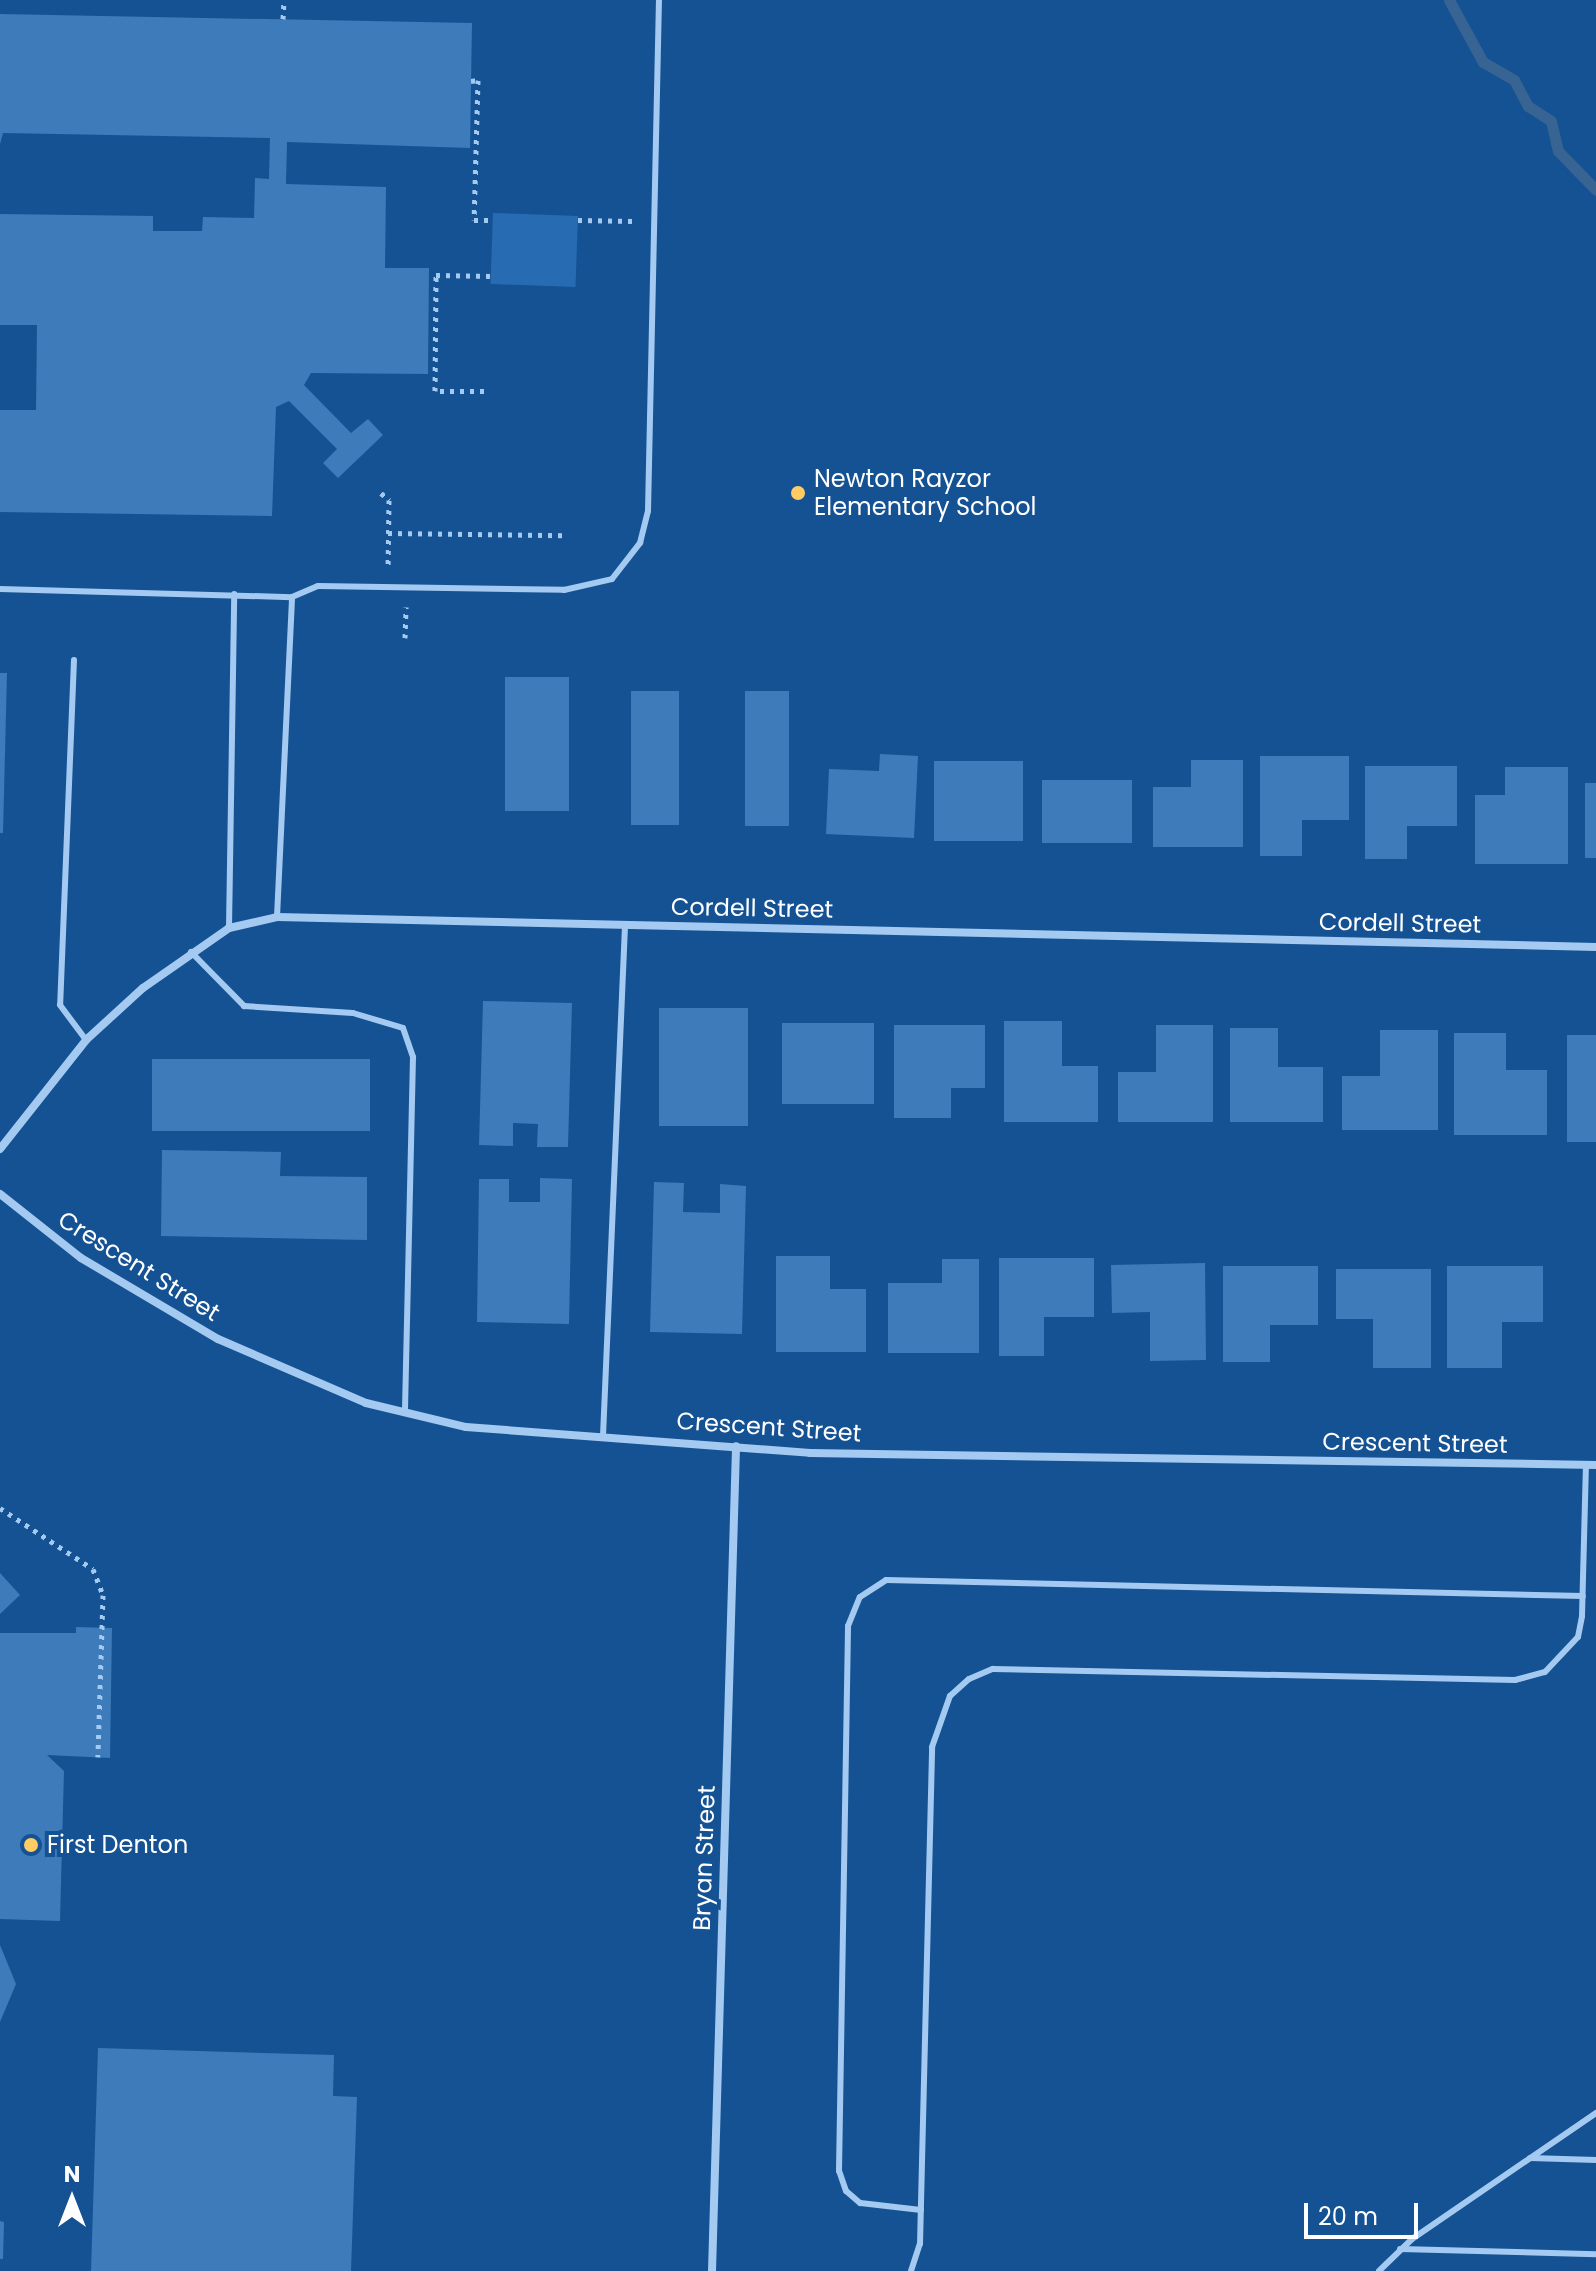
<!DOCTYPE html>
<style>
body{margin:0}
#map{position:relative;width:1596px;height:2271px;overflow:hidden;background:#155293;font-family:Poppins,sans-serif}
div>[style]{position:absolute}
.green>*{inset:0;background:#276cb2;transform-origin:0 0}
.stream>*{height:11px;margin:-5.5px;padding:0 5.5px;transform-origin:5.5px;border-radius:5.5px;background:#376493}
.building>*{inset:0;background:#3d7bbb;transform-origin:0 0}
.path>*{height:5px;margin-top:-2.5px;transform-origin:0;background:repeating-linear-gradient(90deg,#a4caf1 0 4px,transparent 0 10px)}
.service>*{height:6px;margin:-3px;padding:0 3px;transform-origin:3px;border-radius:3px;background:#a4caf1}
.minor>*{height:8px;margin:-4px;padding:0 4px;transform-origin:4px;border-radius:4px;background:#a4caf1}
.dots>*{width:22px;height:22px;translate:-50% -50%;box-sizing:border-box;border:4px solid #155293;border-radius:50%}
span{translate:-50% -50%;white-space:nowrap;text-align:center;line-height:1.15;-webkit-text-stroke:8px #155293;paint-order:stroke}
.poi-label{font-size:24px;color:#fff}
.left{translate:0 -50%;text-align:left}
.street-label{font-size:24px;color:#fff}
.north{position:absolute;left:32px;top:2159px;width:80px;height:80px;-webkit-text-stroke:6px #155293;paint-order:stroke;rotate:0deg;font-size:22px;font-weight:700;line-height:32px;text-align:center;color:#fff}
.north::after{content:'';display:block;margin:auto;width:28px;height:36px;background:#fff;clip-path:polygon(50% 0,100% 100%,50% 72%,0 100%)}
.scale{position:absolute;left:1304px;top:2203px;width:114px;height:36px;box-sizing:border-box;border:4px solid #fff;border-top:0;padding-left:10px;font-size:24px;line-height:28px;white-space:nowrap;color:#fff;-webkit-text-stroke:6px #155293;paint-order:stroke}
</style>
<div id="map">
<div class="green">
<div style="left:493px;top:213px;width:85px;height:71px;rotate:2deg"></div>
</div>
<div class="stream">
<div style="left:1449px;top:0;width:71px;rotate:61.3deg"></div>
<div style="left:1483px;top:62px;width:36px;rotate:30deg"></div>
<div style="left:1514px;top:80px;width:30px;rotate:62deg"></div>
<div style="left:1528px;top:106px;width:27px;rotate:33deg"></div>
<div style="left:1551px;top:121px;width:31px;rotate:77deg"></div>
<div style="left:1558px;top:151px;width:54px;rotate:45.7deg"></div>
</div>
<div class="building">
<div style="clip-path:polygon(0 14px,472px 23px,470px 148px,287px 142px,286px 184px,386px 187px,385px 268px,429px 268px,428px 374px,311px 373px,304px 385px,351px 433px,368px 419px,383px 435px,338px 478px,323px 463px,337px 449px,289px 401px,276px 407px,272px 516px,0 512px,0 410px,36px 410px,37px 325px,0 325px,0 214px,153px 216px,153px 231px,202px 231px,203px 217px,254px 218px,255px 178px,269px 179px,270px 138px,3px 133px,0 144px)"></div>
<div style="clip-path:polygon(0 673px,7px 673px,3px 833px,0 833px)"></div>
<div style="left:505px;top:677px;width:64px;height:134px"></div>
<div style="left:631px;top:691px;width:48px;height:134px"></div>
<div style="left:745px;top:691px;width:44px;height:135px"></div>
<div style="clip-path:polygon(880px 754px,918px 756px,914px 838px,826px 834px,829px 769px,879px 771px)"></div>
<div style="clip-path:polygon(1260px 756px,1349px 756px,1349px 820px,1302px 820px,1302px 856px,1260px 856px)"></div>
<div style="clip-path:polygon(1191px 760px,1243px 760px,1243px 847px,1153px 847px,1153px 787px,1191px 787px)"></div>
<div style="left:934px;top:761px;width:89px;height:80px"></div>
<div style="clip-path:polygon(1365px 766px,1457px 766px,1457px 826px,1407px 826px,1407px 859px,1365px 859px)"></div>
<div style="clip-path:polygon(1505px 767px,1568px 767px,1568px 864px,1475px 864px,1475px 795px,1505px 795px)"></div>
<div style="left:1042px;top:780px;width:90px;height:63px"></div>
<div style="left:1585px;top:783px;width:11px;height:75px"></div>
<div style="clip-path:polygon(483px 1001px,572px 1003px,568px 1147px,537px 1147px,538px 1124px,513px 1123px,513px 1146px,479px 1145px)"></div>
<div style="left:659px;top:1008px;width:89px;height:118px"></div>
<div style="clip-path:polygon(1004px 1021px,1062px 1021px,1062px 1066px,1098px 1066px,1098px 1122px,1004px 1122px)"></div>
<div style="left:782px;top:1023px;width:92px;height:81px"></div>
<div style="clip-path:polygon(894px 1025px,985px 1025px,985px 1088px,951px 1088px,951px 1118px,894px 1118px)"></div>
<div style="clip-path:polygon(1156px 1025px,1213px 1025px,1213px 1122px,1118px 1122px,1118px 1072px,1156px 1072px)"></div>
<div style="clip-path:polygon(1230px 1028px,1278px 1028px,1278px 1067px,1323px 1067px,1323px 1122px,1230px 1122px)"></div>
<div style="clip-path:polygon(1380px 1030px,1438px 1030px,1438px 1130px,1342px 1130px,1342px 1076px,1380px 1076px)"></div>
<div style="clip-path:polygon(1454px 1033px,1506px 1033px,1506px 1070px,1547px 1070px,1547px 1135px,1454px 1135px)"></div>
<div style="left:1567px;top:1035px;width:29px;height:107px"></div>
<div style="left:152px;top:1059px;width:218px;height:72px"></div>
<div style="clip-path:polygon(162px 1150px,281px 1152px,280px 1176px,367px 1177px,367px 1240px,161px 1236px)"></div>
<div style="clip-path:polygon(540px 1178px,572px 1179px,569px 1324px,477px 1322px,479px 1179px,509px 1179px,509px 1202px,540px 1202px)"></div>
<div style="clip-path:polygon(654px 1182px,684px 1183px,683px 1212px,720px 1213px,720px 1184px,746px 1186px,742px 1334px,650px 1332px)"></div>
<div style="clip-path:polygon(776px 1256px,830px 1256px,830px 1289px,866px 1289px,866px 1352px,776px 1352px)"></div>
<div style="clip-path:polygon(999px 1258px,1094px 1258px,1094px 1317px,1044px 1317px,1044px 1356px,999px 1356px)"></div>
<div style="clip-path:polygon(942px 1259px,979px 1259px,979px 1353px,888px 1353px,888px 1283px,942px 1283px)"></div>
<div style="clip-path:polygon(1205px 1263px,1206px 1360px,1150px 1361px,1150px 1312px,1112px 1313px,1111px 1265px)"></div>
<div style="clip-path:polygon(1223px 1266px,1318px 1266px,1318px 1325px,1270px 1325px,1270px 1362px,1223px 1362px)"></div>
<div style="clip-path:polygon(1447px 1266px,1543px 1266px,1543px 1322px,1502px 1322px,1502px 1368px,1447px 1368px)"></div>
<div style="clip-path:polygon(1336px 1269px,1431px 1269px,1431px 1368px,1373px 1368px,1373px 1319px,1336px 1319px)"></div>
<div style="clip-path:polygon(0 1573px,20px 1595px,0 1614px)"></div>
<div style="clip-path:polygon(76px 1627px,112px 1628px,110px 1758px,47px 1755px,64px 1771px,60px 1921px,0 1919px,0 1633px,76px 1633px)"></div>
<div style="clip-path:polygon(0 1945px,16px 1984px,0 2022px)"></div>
<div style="clip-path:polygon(98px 2048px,334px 2055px,333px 2096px,357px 2097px,351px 2271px,91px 2271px)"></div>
<div style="clip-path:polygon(0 2221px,4px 2222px,3px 2259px,0 2259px)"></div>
</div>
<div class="path">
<div style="left:283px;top:19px;width:19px;rotate:-87deg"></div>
<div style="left:471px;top:81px;width:7px;rotate:-8deg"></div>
<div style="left:478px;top:80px;width:140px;rotate:91.6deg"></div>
<div style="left:474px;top:220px;width:19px"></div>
<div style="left:578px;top:220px;width:55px;rotate:1deg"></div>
<div style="left:484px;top:391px;width:49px;rotate:180deg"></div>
<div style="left:435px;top:391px;width:116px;rotate:-89.5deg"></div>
<div style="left:436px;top:275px;width:56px;rotate:1deg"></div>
<div style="left:381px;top:493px;width:11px;rotate:41deg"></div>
<div style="left:389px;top:500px;width:68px;rotate:90.8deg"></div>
<div style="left:388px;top:533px;width:176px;rotate:0.7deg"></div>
<div style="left:405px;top:638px;width:31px;rotate:-88deg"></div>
<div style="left:0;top:1508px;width:111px;rotate:33.3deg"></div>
<div style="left:93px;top:1569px;width:28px;rotate:69deg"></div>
<div style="left:103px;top:1595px;width:162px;rotate:91.8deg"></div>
</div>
<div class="service">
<div style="left:0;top:589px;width:292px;rotate:1.6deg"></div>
<div style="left:292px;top:597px;width:28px;rotate:-23deg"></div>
<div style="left:318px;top:586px;width:246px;rotate:0.9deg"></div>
<div style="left:564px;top:590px;width:49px;rotate:-12.9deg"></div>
<div style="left:612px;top:579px;width:46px;rotate:-52.1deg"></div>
<div style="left:640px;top:543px;width:33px;rotate:-76deg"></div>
<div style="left:648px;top:511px;width:511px;rotate:-88.77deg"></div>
<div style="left:74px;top:660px;width:345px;rotate:92.3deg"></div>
<div style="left:60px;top:1005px;width:44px;rotate:53.4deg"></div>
<div style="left:277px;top:917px;width:320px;rotate:-87.3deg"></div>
<div style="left:229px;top:928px;width:334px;rotate:-89.1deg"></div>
<div style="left:191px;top:952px;width:76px;rotate:45.5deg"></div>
<div style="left:244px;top:1006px;width:109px;rotate:3.7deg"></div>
<div style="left:353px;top:1013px;width:52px;rotate:16.7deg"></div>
<div style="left:403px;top:1028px;width:31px;rotate:71deg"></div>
<div style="left:413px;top:1057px;width:355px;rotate:91.3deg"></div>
<div style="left:603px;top:1436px;width:511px;rotate:-87.53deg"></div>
<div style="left:1530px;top:2158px;width:66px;rotate:1.7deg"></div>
<div style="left:921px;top:2210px;width:61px;rotate:-173.5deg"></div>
<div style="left:860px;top:2203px;width:18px;rotate:-139deg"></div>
<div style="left:846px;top:2191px;width:21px;rotate:-109deg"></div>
<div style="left:839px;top:2171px;width:545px;rotate:-89.05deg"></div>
<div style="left:848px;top:1626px;width:31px;rotate:-68deg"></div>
<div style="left:860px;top:1597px;width:31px;rotate:-33deg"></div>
<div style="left:886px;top:1580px;width:697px;rotate:1.32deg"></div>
<div style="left:1400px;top:2249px;width:196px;rotate:1.5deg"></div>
<div style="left:911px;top:2271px;width:28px;rotate:-72deg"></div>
<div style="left:920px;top:2244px;width:497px;rotate:-88.6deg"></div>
<div style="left:932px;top:1747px;width:54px;rotate:-70.6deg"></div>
<div style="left:950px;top:1696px;width:25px;rotate:-42deg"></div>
<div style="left:969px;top:1679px;width:26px;rotate:-23deg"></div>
<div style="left:993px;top:1669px;width:522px;rotate:1.21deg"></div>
<div style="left:1515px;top:1680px;width:31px;rotate:-15deg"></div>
<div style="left:1545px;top:1672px;width:48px;rotate:-46.7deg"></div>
<div style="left:1578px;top:1637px;width:21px;rotate:-79deg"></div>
<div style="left:1582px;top:1616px;width:151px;rotate:-88.5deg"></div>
<div style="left:1379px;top:2271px;width:46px;rotate:-44.1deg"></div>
<div style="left:1412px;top:2239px;width:223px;rotate:-34.4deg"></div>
</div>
<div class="minor">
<div style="left:0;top:1149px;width:139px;rotate:-51.7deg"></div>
<div style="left:86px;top:1040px;width:77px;rotate:-42.4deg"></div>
<div style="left:143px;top:988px;width:105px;rotate:-34.9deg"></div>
<div style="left:229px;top:928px;width:49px;rotate:-12.9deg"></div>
<div style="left:277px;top:917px;width:1319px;rotate:1.3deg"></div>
<div style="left:0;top:1194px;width:103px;rotate:38.3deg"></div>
<div style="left:81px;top:1258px;width:159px;rotate:30.6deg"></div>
<div style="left:218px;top:1339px;width:161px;rotate:23.4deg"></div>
<div style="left:366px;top:1403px;width:103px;rotate:13.5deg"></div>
<div style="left:466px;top:1427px;width:345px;rotate:4.3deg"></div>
<div style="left:810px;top:1453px;width:786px;rotate:0.87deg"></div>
<div style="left:712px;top:2271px;width:825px;rotate:-88.33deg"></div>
</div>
<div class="dots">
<div style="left:798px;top:493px;background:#ffcc64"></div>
<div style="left:31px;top:1845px;background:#ffcc64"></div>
</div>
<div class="poi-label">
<span class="left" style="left:814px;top:493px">Newton Rayzor<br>Elementary School</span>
<span class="left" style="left:47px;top:1845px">First Denton</span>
</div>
<div class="street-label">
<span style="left:752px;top:908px;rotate:1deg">Cordell Street</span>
<span style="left:1400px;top:923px;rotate:1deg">Cordell Street</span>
<span style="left:139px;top:1266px;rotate:32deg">Crescent Street</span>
<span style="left:769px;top:1427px;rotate:4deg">Crescent Street</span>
<span style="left:1415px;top:1443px;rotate:1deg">Crescent Street</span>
<span style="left:704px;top:1858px;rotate:-88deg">Bryan Street</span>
</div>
<div class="north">N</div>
<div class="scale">20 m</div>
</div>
